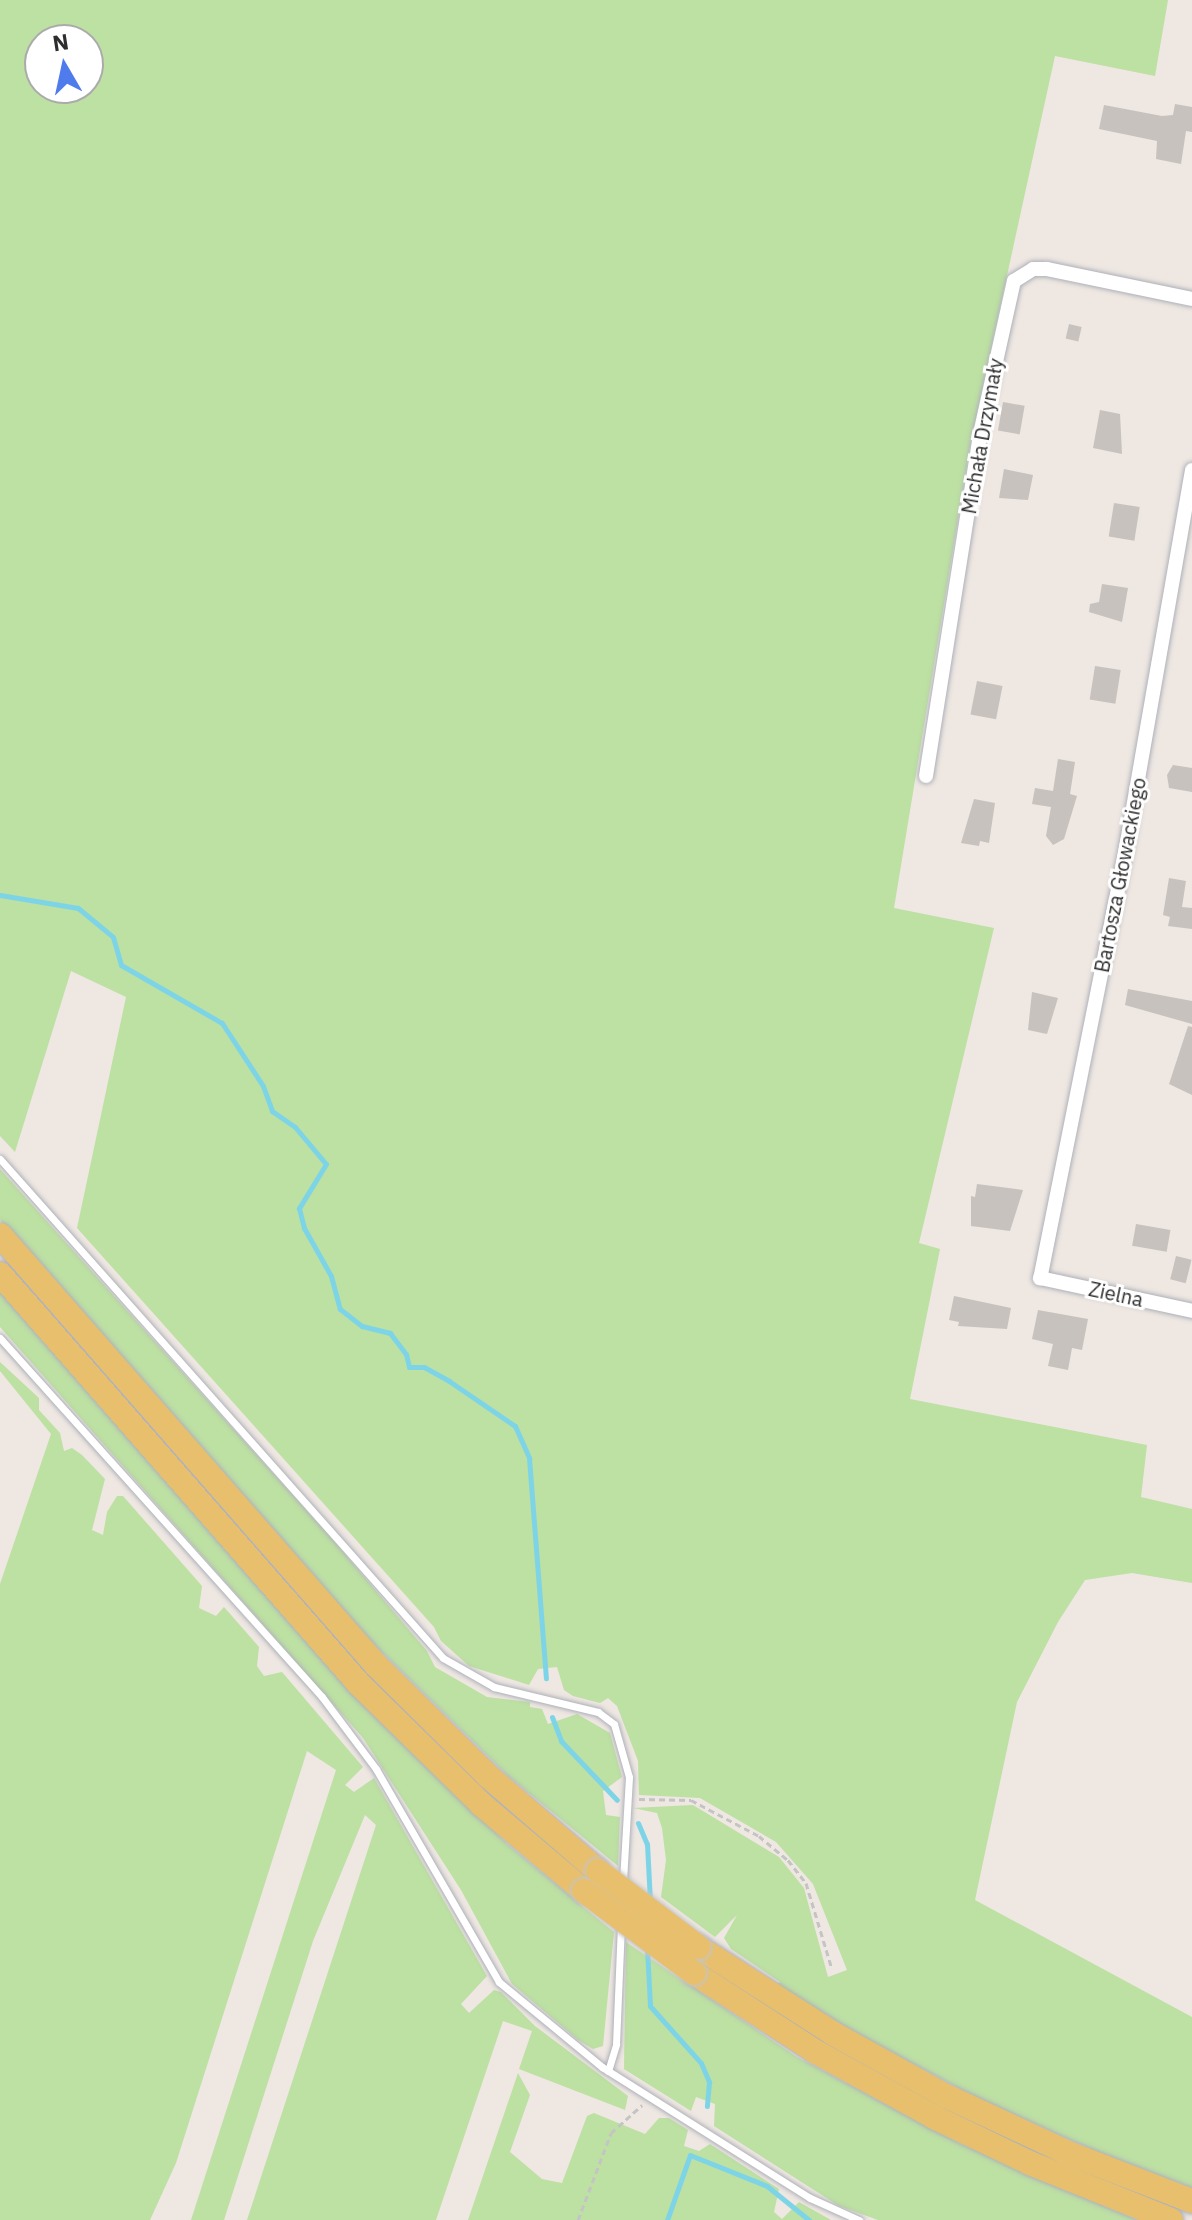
<!DOCTYPE html>
<meta charset="utf-8">
<style>
body{margin:0}
#map{position:relative;width:1192px;height:2220px;overflow:hidden;background:#eee7e2;font-family:"IBM Plex Sans",sans-serif}
div>[style]{position:absolute}
.green>*{inset:0;background:#bde0a3}
.stream>*{height:5px;margin:-2.5px;padding:0 2.5px;transform-origin:2.5px;border-radius:2.5px;background:#7ed4e7}
.building>*{inset:0;background:#c7c2bd;transform-origin:0 0}
.path>*{height:3px;margin-top:-1.5px;transform-origin:0;background:repeating-linear-gradient(90deg,#c4c4c4 0 6px,transparent 0 10px)}
.roads{filter:drop-shadow(0 0 2px #aeb1b9) drop-shadow(0 0 2px #aeb1b9)}
.service>*{height:7px;margin:-3.5px;padding:0 3.5px;transform-origin:3.5px;border-radius:3.5px;background:#fff}
.minor>*{height:14px;margin:-7px;padding:0 7px;transform-origin:7px;border-radius:7px;background:#fff}
.primary>*{height:24px;margin:-12px;padding:0 12px;transform-origin:12px;border-radius:12px;background:#e8c06d}
.bridges{filter:drop-shadow(0 0 2px #c4c4c4) drop-shadow(0 0 2px #c4c4c4)}
.primary-bridge>*{height:24px;margin:-12px;padding:0 12px;transform-origin:12px;border-radius:12px;background:#e8c06d}
span{translate:-50% -50%;white-space:nowrap;text-align:center;line-height:1.15;-webkit-text-stroke:6px #fff;paint-order:stroke}
.street-label{font-size:20px;color:#2e2e2e}
.north{position:absolute;left:24px;top:24px;width:80px;height:80px;box-sizing:border-box;background:#fff;border:2px solid #ababab;border-radius:50%;rotate:351deg;font-size:22px;font-weight:700;line-height:32px;text-align:center;color:#2e2e2e}
.north::after{content:'';display:block;margin:auto;width:28px;height:36px;background:#4f7bed;clip-path:polygon(50% 0,100% 100%,50% 72%,0 100%)}
</style>
<div id="map">
<div class="green">
<div style="clip-path:polygon(evenodd,0 0,1168px 0,1155px 76px,1055px 56px,971px 440px,894px 908px,994px 928px,919px 1243px,940px 1249px,910px 1399px,1147px 1445px,1141px 1497px,1192px 1509px,1192px 1583px,1132px 1573px,1085px 1580px,1058px 1622px,1017px 1702px,975px 1900px,1192px 2017px,1192px 2188px,1122px 2163px,979px 2099px,861px 2036px,775px 1985px,780px 1982px,731px 1949px,724px 1938px,737px 1915px,715px 1937px,661px 1897px,666px 1860px,662px 1828px,657px 1813px,633px 1808px,693px 1805px,779px 1857px,804px 1888px,828px 1977px,847px 1970px,813px 1884px,776px 1842px,700px 1798px,639px 1795px,638px 1761px,617px 1706px,608px 1698px,600px 1703px,573px 1696px,564px 1690px,557px 1667px,538px 1669px,529px 1685px,469px 1666px,441px 1641px,434px 1627px,77px 1228px,126px 997px,71px 971px,15px 1152px,0 1136px,0 0,40px 40px,88px 40px,88px 88px,40px 88px,40px 40px)"></div>
<div style="clip-path:polygon(0 1169px,333px 1540px,427px 1651px,435px 1667px,487px 1697px,530px 1702px,530px 1707px,542px 1709px,548px 1724px,577px 1714px,610px 1733px,622px 1777px,603px 1791px,606px 1815px,620px 1817px,618px 1866px,508px 1776px,333px 1604px,0 1220px)"></div>
<div style="clip-path:polygon(0 1290px,317px 1653px,507px 1844px,614px 1932px,603px 2046px,593px 2049px,578px 2040px,512px 1984px,461px 1890px,363px 1738px,0 1327px)"></div>
<div style="clip-path:polygon(0 1362px,39px 1398px,39px 1410px,60px 1433px,64px 1451px,72px 1448px,82px 1455px,105px 1479px,92px 1530px,103px 1535px,107px 1512px,117px 1496px,123px 1496px,202px 1586px,199px 1608px,216px 1616px,224px 1607px,259px 1647px,257px 1666px,264px 1676px,282px 1672px,363px 1767px,345px 1785px,354px 1792px,374px 1778px,487px 1976px,461px 2004px,469px 2013px,494px 1990px,501px 1992px,535px 2026px,628px 2096px,625px 2110px,519px 2069px,532px 2031px,503px 2021px,436px 2220px,247px 2220px,376px 1825px,365px 1815px,313px 1941px,224px 2220px,191px 2220px,336px 1770px,307px 1751px,176px 2163px,150px 2220px,0 2220px,0 1584px,51px 1434px,0 1371px)"></div>
<div style="clip-path:polygon(626px 1942px,797px 2057px,959px 2143px,1137px 2220px,878px 2220px,839px 2206px,714px 2126px,715px 2104px,696px 2097px,691px 2111px,624px 2069px)"></div>
<div style="clip-path:polygon(518px 2073px,530px 2095px,510px 2152px,542px 2179px,562px 2183px,587px 2116px,594px 2113px,645px 2134px,659px 2118px,669px 2118px,688px 2130px,684px 2146px,699px 2151px,710px 2144px,779px 2189px,774px 2212px,782px 2219px,799px 2202px,831px 2220px,468px 2220px)"></div>
</div>
<div class="stream">
<div style="left:0;top:895px;width:79px;rotate:9.5deg"></div>
<div style="left:78px;top:908px;width:45px;rotate:39.6deg"></div>
<div style="left:113px;top:937px;width:29px;rotate:74deg"></div>
<div style="left:121px;top:965px;width:116px;rotate:29.9deg"></div>
<div style="left:222px;top:1023px;width:75px;rotate:56.9deg"></div>
<div style="left:263px;top:1086px;width:27px;rotate:70deg"></div>
<div style="left:272px;top:1111px;width:28px;rotate:35deg"></div>
<div style="left:295px;top:1127px;width:48px;rotate:50deg"></div>
<div style="left:326px;top:1164px;width:52px;rotate:121.5deg"></div>
<div style="left:299px;top:1208px;width:21px;rotate:76deg"></div>
<div style="left:304px;top:1228px;width:55px;rotate:60.6deg"></div>
<div style="left:331px;top:1276px;width:34px;rotate:75deg"></div>
<div style="left:340px;top:1309px;width:28px;rotate:38deg"></div>
<div style="left:362px;top:1326px;width:29px;rotate:14deg"></div>
<div style="left:390px;top:1333px;width:26px;rotate:53deg"></div>
<div style="left:406px;top:1354px;width:13px;rotate:77deg"></div>
<div style="left:409px;top:1367px;width:15px"></div>
<div style="left:424px;top:1367px;width:29px;rotate:29deg"></div>
<div style="left:449px;top:1381px;width:80px;rotate:34.3deg"></div>
<div style="left:515px;top:1426px;width:35px;rotate:66deg"></div>
<div style="left:529px;top:1458px;width:221px;rotate:85.6deg"></div>
<div style="left:552px;top:1717px;width:26px;rotate:69deg"></div>
<div style="left:561px;top:1741px;width:81px;rotate:46.5deg"></div>
<div style="left:638px;top:1823px;width:23px;rotate:67deg"></div>
<div style="left:647px;top:1844px;width:58px;rotate:87deg"></div>
<div style="left:647px;top:1948px;width:58px;rotate:87deg"></div>
<div style="left:650px;top:2006px;width:76px;rotate:48.2deg"></div>
<div style="left:701px;top:2063px;width:21px;rotate:67deg"></div>
<div style="left:709px;top:2082px;width:24px;rotate:95deg"></div>
<div style="left:667px;top:2220px;width:69px;rotate:-70.5deg"></div>
<div style="left:690px;top:2155px;width:83px;rotate:21.9deg"></div>
<div style="left:767px;top:2186px;width:54px;rotate:39deg"></div>
</div>
<div class="building">
<div style="clip-path:polygon(1175px 104px,1192px 107px,1192px 132px,1186px 131px,1181px 164px,1156px 159px,1157px 141px,1099px 129px,1104px 105px,1162px 116px,1173px 115px)"></div>
<div style="left:1069px;top:324px;width:13px;height:15px;rotate:13deg"></div>
<div style="left:1003px;top:402px;width:22px;height:29px;rotate:10deg"></div>
<div style="clip-path:polygon(1100px 410px,1120px 414px,1122px 454px,1093px 448px)"></div>
<div style="clip-path:polygon(1004px 469px,1033px 475px,1028px 500px,999px 498px)"></div>
<div style="left:1114px;top:503px;width:26px;height:34px;rotate:9deg"></div>
<div style="clip-path:polygon(1102px 584px,1128px 588px,1122px 622px,1089px 612px,1090px 604px,1099px 602px)"></div>
<div style="left:1095px;top:666px;width:26px;height:34px;rotate:9deg"></div>
<div style="left:977px;top:681px;width:26px;height:34px;rotate:11deg"></div>
<div style="clip-path:polygon(1058px 759px,1075px 762px,1070px 794px,1077px 796px,1064px 839px,1053px 845px,1046px 836px,1051px 807px,1032px 804px,1035px 788px,1053px 791px)"></div>
<div style="clip-path:polygon(1173px 765px,1192px 768px,1192px 792px,1169px 788px,1167px 775px)"></div>
<div style="clip-path:polygon(974px 799px,995px 803px,989px 843px,980px 841px,979px 846px,961px 843px)"></div>
<div style="clip-path:polygon(1169px 878px,1186px 881px,1182px 907px,1192px 908px,1192px 929px,1168px 926px,1170px 917px,1163px 915px)"></div>
<div style="clip-path:polygon(1128px 989px,1192px 1001px,1192px 1024px,1125px 1005px)"></div>
<div style="clip-path:polygon(1032px 992px,1058px 998px,1047px 1034px,1028px 1030px)"></div>
<div style="clip-path:polygon(1188px 1026px,1192px 1027px,1192px 1095px,1169px 1084px)"></div>
<div style="clip-path:polygon(977px 1184px,1023px 1190px,1010px 1231px,971px 1226px,971px 1196px,975px 1197px)"></div>
<div style="left:1136px;top:1224px;width:35px;height:22px;rotate:10deg"></div>
<div style="left:1176px;top:1256px;width:16px;height:24px;rotate:14deg"></div>
<div style="clip-path:polygon(954px 1296px,1011px 1308px,1007px 1329px,958px 1326px,959px 1322px,949px 1320px)"></div>
<div style="clip-path:polygon(1038px 1310px,1088px 1319px,1082px 1350px,1072px 1348px,1068px 1370px,1048px 1366px,1053px 1344px,1032px 1339px)"></div>
</div>
<div class="path">
<div style="left:639px;top:1799px;width:52px;rotate:1.1deg"></div>
<div style="left:691px;top:1800px;width:77px;rotate:27.9deg"></div>
<div style="left:759px;top:1836px;width:38px;rotate:40deg"></div>
<div style="left:788px;top:1860px;width:29px;rotate:52deg"></div>
<div style="left:806px;top:1883px;width:90px;rotate:73.2deg"></div>
<div style="left:578px;top:2220px;width:93px;rotate:-69.2deg"></div>
<div style="left:611px;top:2133px;width:42px;rotate:-42.1deg"></div>
</div>
<div class="roads">
<div class="service">
<div style="left:0;top:1159px;width:667px;rotate:48.4deg"></div>
<div style="left:443px;top:1658px;width:59px;rotate:29.6deg"></div>
<div style="left:494px;top:1687px;width:107px;rotate:13.5deg"></div>
<div style="left:598px;top:1712px;width:20px;rotate:37deg"></div>
<div style="left:614px;top:1724px;width:55px;rotate:74.2deg"></div>
<div style="left:629px;top:1777px;width:105px;rotate:93.3deg"></div>
<div style="left:0;top:1338px;width:482px;rotate:48.1deg"></div>
<div style="left:322px;top:1697px;width:90px;rotate:53.1deg"></div>
<div style="left:376px;top:1769px;width:246px;rotate:60deg"></div>
<div style="left:499px;top:1982px;width:134px;rotate:39.5deg"></div>
<div style="left:602px;top:2067px;width:246px;rotate:32.2deg"></div>
<div style="left:810px;top:2198px;width:54px;rotate:24.2deg"></div>
<div style="left:608px;top:2071px;width:28px;rotate:-73deg"></div>
<div style="left:616px;top:2044px;width:117px;rotate:-87.6deg"></div>
</div>
<div class="minor">
<div style="left:1192px;top:470px;width:385px;rotate:99.9deg"></div>
<div style="left:1126px;top:849px;width:438px;rotate:101.3deg"></div>
<div style="left:1040px;top:1278px;width:156px;rotate:12.2deg"></div>
<div style="left:926px;top:776px;width:346px;rotate:-81deg"></div>
<div style="left:980px;top:434px;width:157px;rotate:-77.5deg"></div>
<div style="left:1014px;top:281px;width:22px;rotate:-32deg"></div>
<div style="left:1033px;top:269px;width:14px"></div>
<div style="left:1047px;top:269px;width:148px;rotate:11.7deg"></div>
</div>
<div class="primary">
<div style="left:0;top:1235px;width:571px;rotate:48.83deg"></div>
<div style="left:376px;top:1665px;width:158px;rotate:44.7deg"></div>
<div style="left:488px;top:1776px;width:145px;rotate:40.8deg"></div>
<div style="left:0;top:1274px;width:544px;rotate:48.8deg"></div>
<div style="left:358px;top:1683px;width:173px;rotate:44.5deg"></div>
<div style="left:481px;top:1804px;width:135px;rotate:40.2deg"></div>
<div style="left:698px;top:1947px;width:161px;rotate:32.6deg"></div>
<div style="left:834px;top:2034px;width:128px;rotate:29deg"></div>
<div style="left:946px;top:2096px;width:135px;rotate:25deg"></div>
<div style="left:1068px;top:2153px;width:133px;rotate:21.2deg"></div>
<div style="left:694px;top:1973px;width:145px;rotate:32.9deg"></div>
<div style="left:816px;top:2052px;width:135px;rotate:28.8deg"></div>
<div style="left:934px;top:2117px;width:106px;rotate:25.6deg"></div>
<div style="left:1030px;top:2163px;width:152px;rotate:22deg"></div>
</div>
</div>
<div class="bridges">
<div class="primary-bridge">
<div style="left:598px;top:1871px;width:126px;rotate:37.2deg"></div>
<div style="left:584px;top:1891px;width:137px;rotate:36.7deg"></div>
</div>
</div>
<div class="street-label">
<span style="left:982px;top:436px;rotate:-80deg">Michała Drzymały</span>
<span style="left:1120px;top:875px;rotate:-79deg">Bartosza Głowackiego</span>
<span style="left:1116px;top:1294px;rotate:12deg">Zielna</span>
</div>
<div class="north">N</div>
</div>
